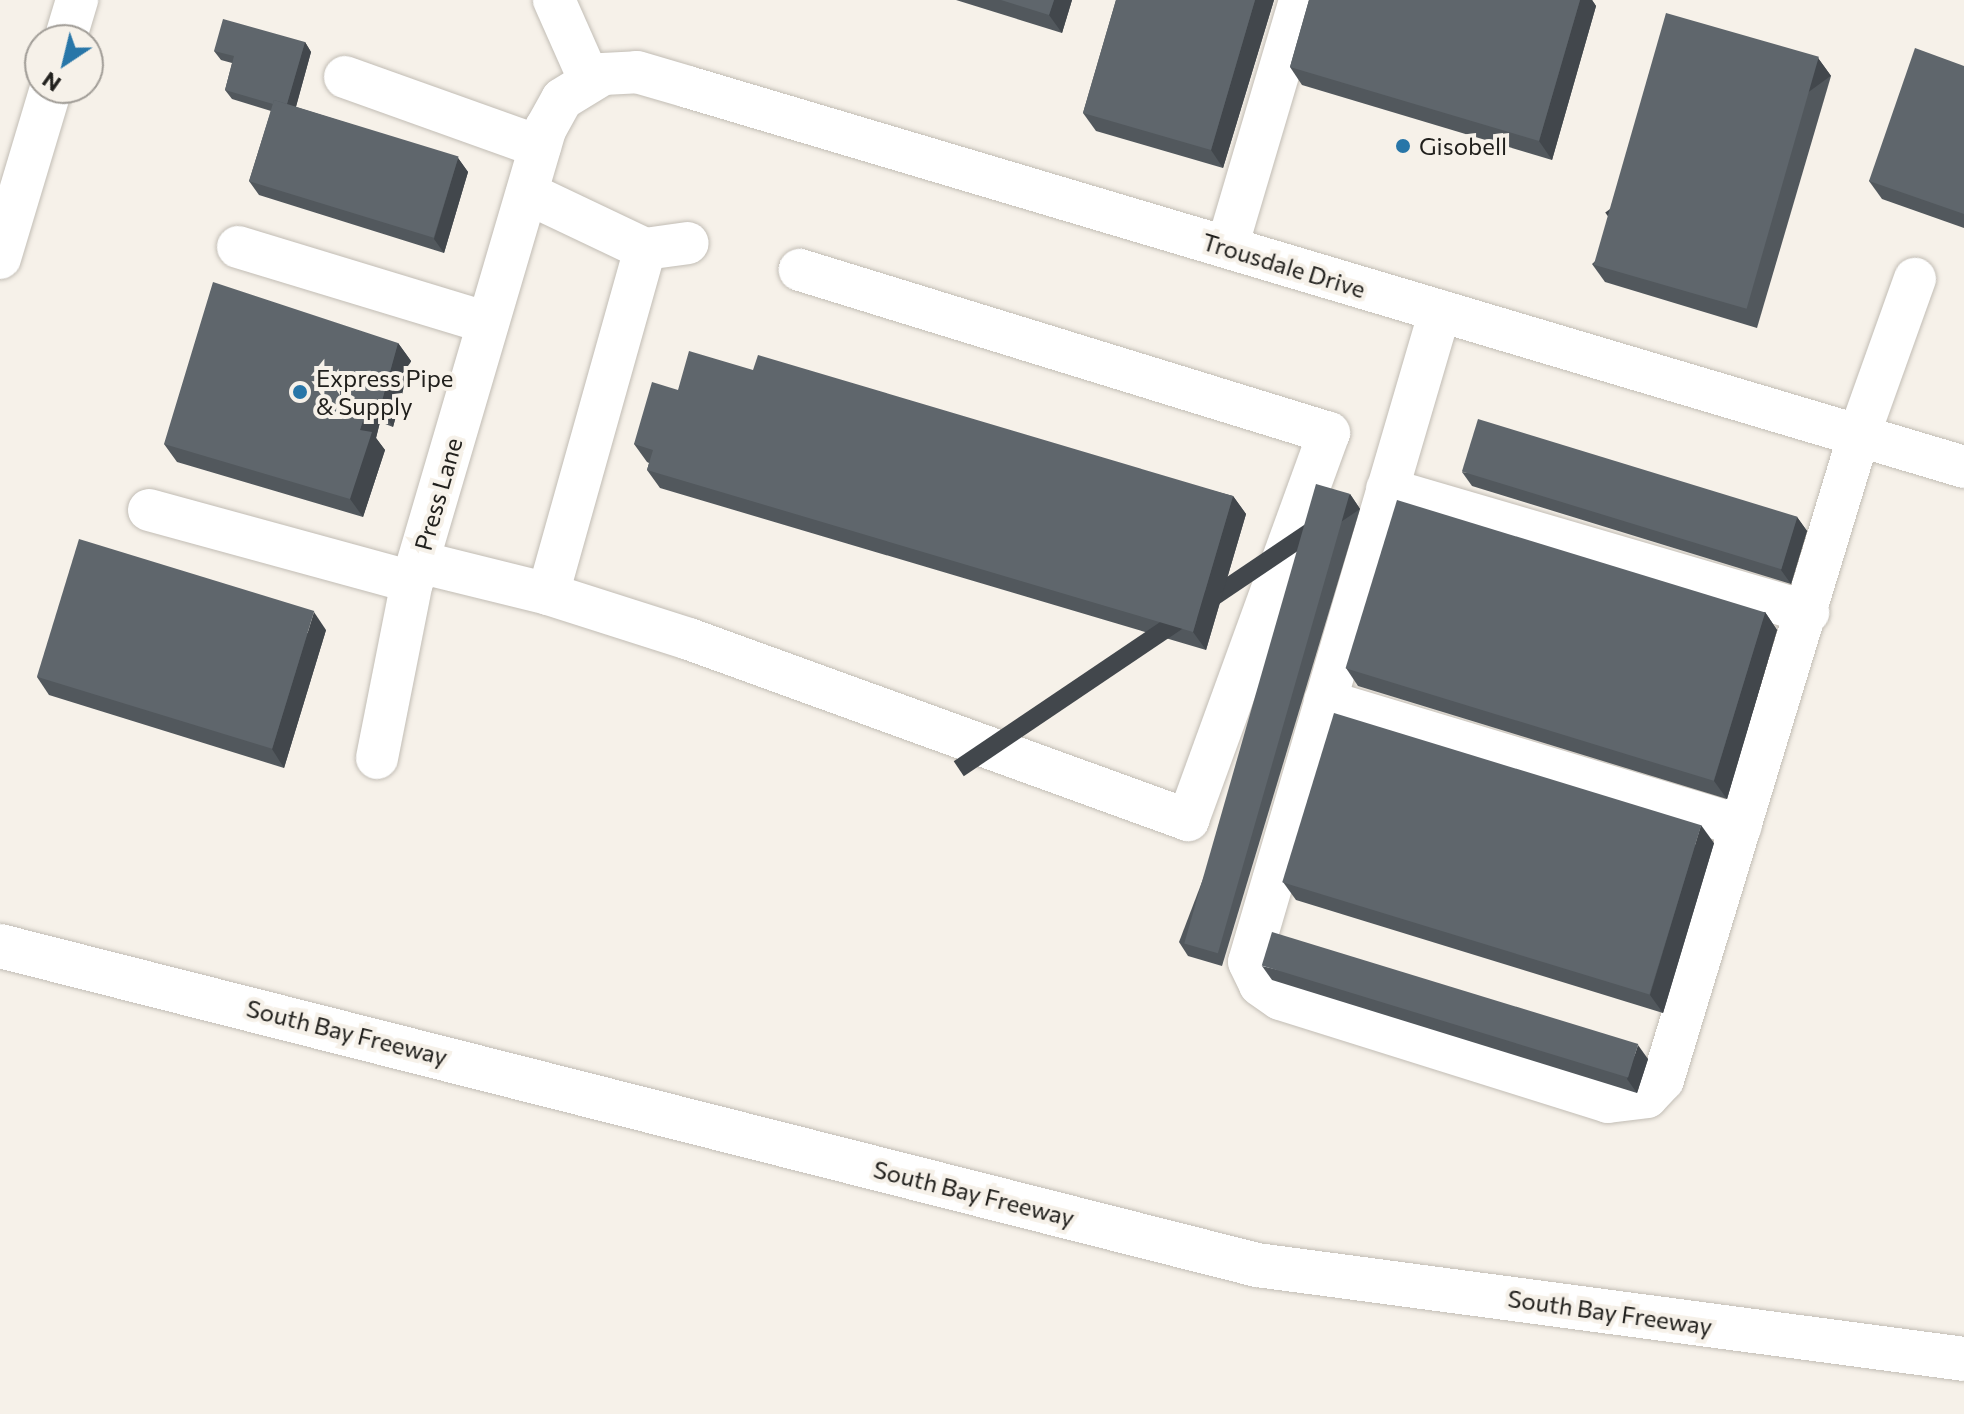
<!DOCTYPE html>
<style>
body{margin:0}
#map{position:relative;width:1964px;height:1414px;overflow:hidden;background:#f6f1e9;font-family:Commissioner,sans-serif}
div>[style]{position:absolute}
.roads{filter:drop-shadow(0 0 2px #c2bdb5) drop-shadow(0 0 2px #c2bdb5)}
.minor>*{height:42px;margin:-21px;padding:0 21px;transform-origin:21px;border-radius:21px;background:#fff}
.highway>*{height:44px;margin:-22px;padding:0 22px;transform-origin:22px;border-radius:22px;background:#fff}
.wall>*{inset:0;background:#52585d}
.shaded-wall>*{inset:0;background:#42474c;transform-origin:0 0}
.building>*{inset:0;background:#5f666c;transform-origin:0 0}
.dots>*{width:22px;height:22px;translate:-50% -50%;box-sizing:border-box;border:4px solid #f6f1e9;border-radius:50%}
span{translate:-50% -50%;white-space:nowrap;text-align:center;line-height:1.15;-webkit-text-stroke:8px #f6f1e9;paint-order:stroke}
.poi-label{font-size:24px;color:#21201d}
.left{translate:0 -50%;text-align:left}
.street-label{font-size:24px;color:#21201d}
.north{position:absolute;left:24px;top:24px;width:80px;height:80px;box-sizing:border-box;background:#f6f1e9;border:2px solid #a19d97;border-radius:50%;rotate:215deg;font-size:22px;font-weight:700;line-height:32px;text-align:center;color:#21201d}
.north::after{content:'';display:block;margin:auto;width:28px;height:36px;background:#2876a8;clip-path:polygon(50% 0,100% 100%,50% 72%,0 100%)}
</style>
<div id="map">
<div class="roads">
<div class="minor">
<div style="left:554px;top:0;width:86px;rotate:66.1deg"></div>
<div style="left:65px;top:40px;width:42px;rotate:-73.3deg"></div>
<div style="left:345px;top:77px;width:207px;rotate:19.7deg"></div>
<div style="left:527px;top:193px;width:131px;rotate:25.4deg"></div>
<div style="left:645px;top:249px;width:43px;rotate:-7.9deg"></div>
<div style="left:238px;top:247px;width:261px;rotate:16.9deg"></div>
<div style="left:1227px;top:247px;width:258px;rotate:-73.5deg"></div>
<div style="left:0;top:258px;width:177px;rotate:-73.3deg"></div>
<div style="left:1440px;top:311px;width:678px;rotate:106.35deg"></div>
<div style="left:1249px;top:962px;width:25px;rotate:64deg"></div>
<div style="left:1260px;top:985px;width:24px;rotate:35deg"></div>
<div style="left:1280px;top:999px;width:344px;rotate:17.4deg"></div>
<div style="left:1608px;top:1102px;width:39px;rotate:-7deg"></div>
<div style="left:1647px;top:1097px;width:23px;rotate:-47deg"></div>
<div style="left:1663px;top:1080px;width:674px;rotate:-73.1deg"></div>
<div style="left:1859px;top:435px;width:166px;rotate:-70.3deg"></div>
<div style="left:1387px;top:489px;width:439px;rotate:16.3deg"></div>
<div style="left:149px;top:510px;width:273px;rotate:15.3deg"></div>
<div style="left:419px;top:562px;width:133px;rotate:13.9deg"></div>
<div style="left:548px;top:594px;width:358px;rotate:-74.3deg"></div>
<div style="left:548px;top:594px;width:148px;rotate:17.7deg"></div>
<div style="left:689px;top:639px;width:531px;rotate:19.94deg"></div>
<div style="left:1188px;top:820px;width:412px;rotate:-70deg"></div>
<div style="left:1329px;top:433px;width:554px;rotate:-162.87deg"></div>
<div style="left:1325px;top:701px;width:434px;rotate:16.7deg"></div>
<div style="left:377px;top:758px;width:179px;rotate:-78.8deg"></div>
<div style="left:412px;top:582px;width:473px;rotate:-73.6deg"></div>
<div style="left:546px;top:128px;width:33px;rotate:-61deg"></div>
<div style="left:562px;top:99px;width:48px;rotate:-31.4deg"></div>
<div style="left:603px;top:74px;width:34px;rotate:-3deg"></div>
<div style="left:637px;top:72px;width:53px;rotate:16.4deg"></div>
<div style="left:688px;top:87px;width:1331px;rotate:16.58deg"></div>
</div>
<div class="highway">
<div style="left:0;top:946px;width:1297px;rotate:14.24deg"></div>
<div style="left:1257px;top:1265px;width:713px;rotate:7.57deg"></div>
</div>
</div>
<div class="wall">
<div style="clip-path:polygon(956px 0,1072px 0,1062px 33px)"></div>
<div style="clip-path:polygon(1116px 0,1274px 0,1223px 168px,1096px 131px,1083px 113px)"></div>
<div style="clip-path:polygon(1309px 0,1592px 0,1596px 6px,1552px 160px,1302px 85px,1290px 67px)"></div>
<div style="clip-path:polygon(305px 42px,311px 52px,296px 107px,458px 158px,468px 172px,444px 253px,259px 195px,249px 181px,271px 111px,232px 99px,225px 90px,232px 63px,221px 60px,214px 51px)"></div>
<div style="clip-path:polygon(1818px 58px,1831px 76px,1757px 328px,1605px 282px,1592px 264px)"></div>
<div style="clip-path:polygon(1964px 66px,1964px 228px,1882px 199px,1869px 181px)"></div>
<div style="clip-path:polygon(398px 343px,411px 361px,393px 427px,380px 422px,376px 438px,385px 450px,363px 517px,177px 462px,164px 444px)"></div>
<div style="clip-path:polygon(753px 370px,1233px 496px,1246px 514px,1206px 650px,660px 488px,647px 470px,649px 463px,647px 462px,634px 444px,678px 390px)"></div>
<div style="clip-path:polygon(1462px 472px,1797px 517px,1807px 531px,1791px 584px,1472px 486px)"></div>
<div style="clip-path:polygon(1350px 494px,1360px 509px,1222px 966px,1188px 956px,1179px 942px)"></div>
<div style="clip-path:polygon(1765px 612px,1777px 630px,1727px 799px,1358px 686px,1346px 668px)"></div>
<div style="clip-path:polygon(326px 630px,284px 768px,49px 695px,37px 677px)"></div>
<div style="clip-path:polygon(1714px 843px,1663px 1013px,1296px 900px,1283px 882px)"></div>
<div style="clip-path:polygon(1262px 966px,1648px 1059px,1637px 1093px,1272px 980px)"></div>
</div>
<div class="shaded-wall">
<div style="clip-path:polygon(1054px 0,1072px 0,1062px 33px,1049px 15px)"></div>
<div style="clip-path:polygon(1255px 0,1274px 0,1223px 168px,1211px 150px)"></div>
<div style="clip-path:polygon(1580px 0,1592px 0,1596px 6px,1552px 160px,1539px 141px)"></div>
<div style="clip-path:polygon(305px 42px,311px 52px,293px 117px,286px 107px)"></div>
<div style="left:1818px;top:58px;width:22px;height:263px;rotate:54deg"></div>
<div style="clip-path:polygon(458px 158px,468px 172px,444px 253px,434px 239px)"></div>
<div style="clip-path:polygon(398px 343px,411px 361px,393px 427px,380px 408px)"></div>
<div style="clip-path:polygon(368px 404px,380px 422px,376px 438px,385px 450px,363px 517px,350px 499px,360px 430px)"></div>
<div style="left:1350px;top:494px;width:18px;height:478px;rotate:56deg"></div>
<div style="clip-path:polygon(1233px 496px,1246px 514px,1206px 650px,1193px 632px)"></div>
<div style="clip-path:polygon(1797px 517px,1807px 531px,1791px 584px,1781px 570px)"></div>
<div style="clip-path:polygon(314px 612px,326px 630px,284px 768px,272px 749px)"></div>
<div style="clip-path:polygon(1765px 612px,1777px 630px,1727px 799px,1714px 781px)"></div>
<div style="clip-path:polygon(1701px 825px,1714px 843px,1663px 1013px,1650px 995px)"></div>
<div style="clip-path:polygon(1638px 1045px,1648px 1059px,1637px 1093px,1627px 1079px)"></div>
</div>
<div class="building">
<div style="clip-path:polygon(1001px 0,1054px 0,1049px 15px)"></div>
<div style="clip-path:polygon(1116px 0,1255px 0,1211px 150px,1083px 113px)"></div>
<div style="clip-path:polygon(1309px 0,1580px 0,1539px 141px,1290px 67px)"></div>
<div style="left:1666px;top:13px;width:159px;height:262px;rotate:16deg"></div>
<div style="clip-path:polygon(223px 19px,305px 42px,287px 104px,274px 100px,273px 104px,225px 90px,234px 56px,214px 51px)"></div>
<div style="clip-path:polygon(1915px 48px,1964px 66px,1964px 214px,1869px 181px)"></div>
<div style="left:274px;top:100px;width:193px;height:85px;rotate:17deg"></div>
<div style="clip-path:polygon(213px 282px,398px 343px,380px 408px,368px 404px,360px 430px,372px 432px,350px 499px,164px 444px)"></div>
<div style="clip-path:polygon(689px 351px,753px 370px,758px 355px,1233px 496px,1193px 632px,647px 470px,653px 450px,634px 444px,652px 382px,678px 390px)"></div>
<div style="left:1478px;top:419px;width:334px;height:55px;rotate:17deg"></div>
<div style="left:1316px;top:484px;width:35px;height:478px;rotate:16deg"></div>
<div style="left:1397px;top:500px;width:385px;height:176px;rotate:17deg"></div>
<div style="left:79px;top:539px;width:246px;height:144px;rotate:17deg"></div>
<div style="left:1334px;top:713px;width:384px;height:177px;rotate:17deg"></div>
<div style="left:1272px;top:932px;width:383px;height:35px;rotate:17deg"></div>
</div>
<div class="dots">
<div style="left:1403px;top:146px;background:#2876a8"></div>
<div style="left:300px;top:392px;background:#2876a8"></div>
</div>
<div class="poi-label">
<span class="left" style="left:1419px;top:146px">Gisobell</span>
<span class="left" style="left:316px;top:392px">Express Pipe<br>&amp; Supply</span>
</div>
<div class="street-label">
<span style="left:1284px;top:265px;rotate:17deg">Trousdale Drive</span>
<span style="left:438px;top:494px;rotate:-74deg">Press Lane</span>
<span style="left:347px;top:1032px;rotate:14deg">South Bay Freeway</span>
<span style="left:974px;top:1193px;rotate:14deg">South Bay Freeway</span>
<span style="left:1610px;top:1312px;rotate:8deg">South Bay Freeway</span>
</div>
<div class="north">N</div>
</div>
